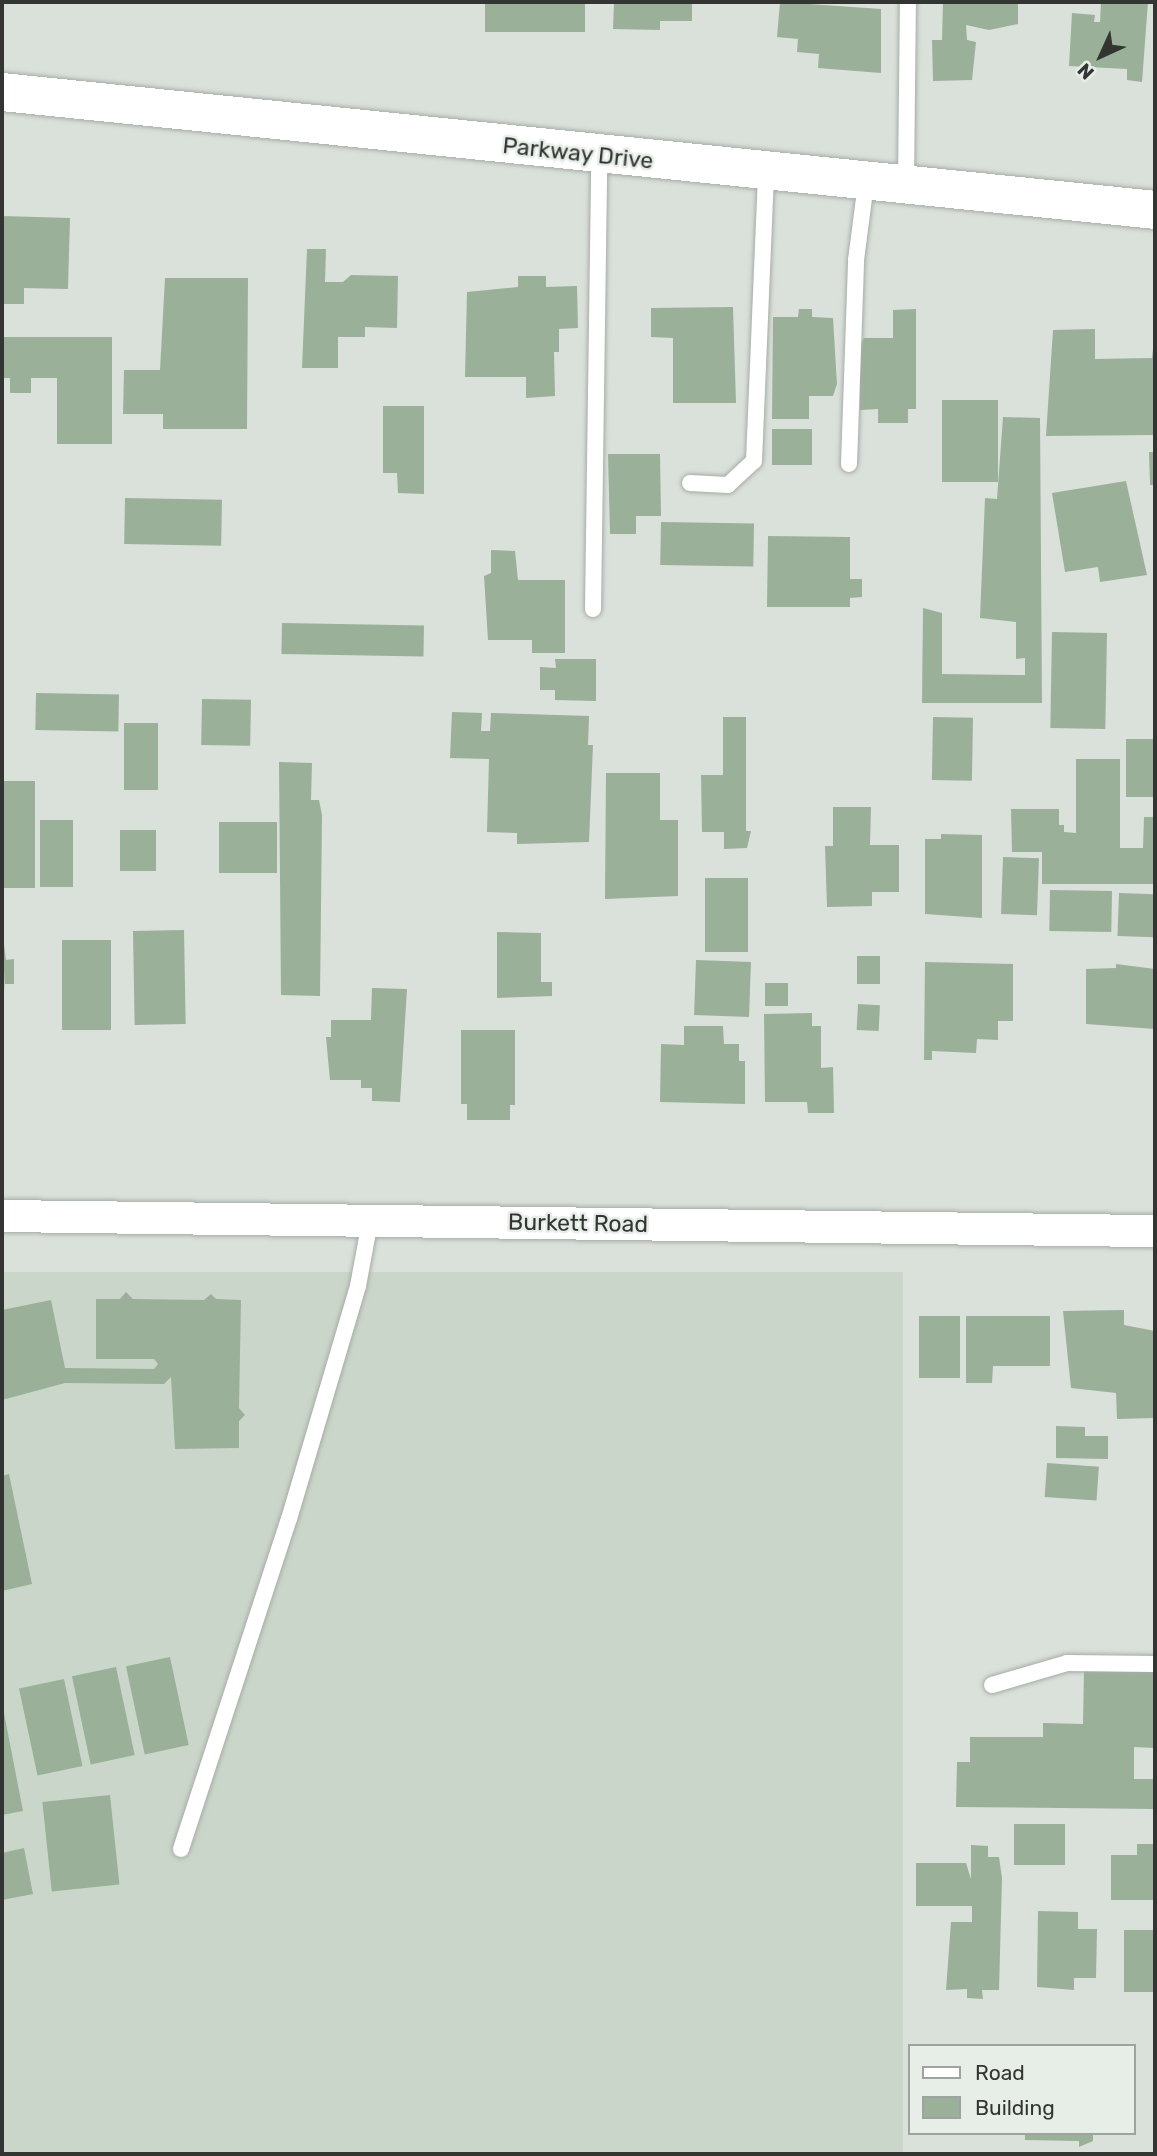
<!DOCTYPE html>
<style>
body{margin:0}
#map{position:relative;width:1157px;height:2156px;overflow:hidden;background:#dae0da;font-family:Rubik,sans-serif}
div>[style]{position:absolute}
.built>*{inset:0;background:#cbd6ca;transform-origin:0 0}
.building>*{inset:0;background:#9ab098;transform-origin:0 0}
.roads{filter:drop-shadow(0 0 2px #a6aca6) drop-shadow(0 0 2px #a6aca6)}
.lane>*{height:16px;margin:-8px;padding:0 8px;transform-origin:8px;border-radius:8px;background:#fff}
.street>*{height:32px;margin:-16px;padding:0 16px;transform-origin:16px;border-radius:16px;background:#fff}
.secondary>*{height:38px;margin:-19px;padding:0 19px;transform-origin:19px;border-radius:19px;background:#fff}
span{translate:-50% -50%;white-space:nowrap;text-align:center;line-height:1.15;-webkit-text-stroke:5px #e7ede7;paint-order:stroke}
.street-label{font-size:23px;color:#333533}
.frame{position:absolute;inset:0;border:4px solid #333533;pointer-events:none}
.legend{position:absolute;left:908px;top:2044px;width:228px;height:91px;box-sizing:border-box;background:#e7ede7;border:2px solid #9fa39f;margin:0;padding:9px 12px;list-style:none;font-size:21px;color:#333533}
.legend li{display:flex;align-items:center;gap:14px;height:35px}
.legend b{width:35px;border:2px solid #9fa39f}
.north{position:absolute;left:1066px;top:21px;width:70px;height:70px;-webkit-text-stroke:5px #e7ede7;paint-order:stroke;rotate:225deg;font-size:19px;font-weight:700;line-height:28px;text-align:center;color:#333533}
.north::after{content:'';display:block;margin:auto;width:24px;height:32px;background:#333533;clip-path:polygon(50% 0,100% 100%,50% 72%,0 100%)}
</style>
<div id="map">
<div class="built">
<div style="left:2px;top:1272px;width:901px;height:882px"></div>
</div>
<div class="building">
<div style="left:485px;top:2px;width:100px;height:30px"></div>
<div style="clip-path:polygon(614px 2px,692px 2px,692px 21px,660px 21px,660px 30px,613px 29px)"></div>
<div style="clip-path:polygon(780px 2px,881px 9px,881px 73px,818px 68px,819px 54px,797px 52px,798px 39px,777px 37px)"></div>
<div style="clip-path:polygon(943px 2px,1018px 2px,1018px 24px,989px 30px,966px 25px,967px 40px,976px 42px,972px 80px,933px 81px,932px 40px,942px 40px)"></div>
<div style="clip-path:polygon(1101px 2px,1148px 2px,1142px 82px,1127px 80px,1127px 69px,1069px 66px,1072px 13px,1095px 15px,1094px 22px,1100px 22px)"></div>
<div style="clip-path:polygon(2px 216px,70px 218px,68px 289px,24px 288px,24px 304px,2px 304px)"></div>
<div style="clip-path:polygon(307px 249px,326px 249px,325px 282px,343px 282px,351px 275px,398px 276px,397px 328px,365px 327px,365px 337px,338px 337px,338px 368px,302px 368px)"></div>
<div style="clip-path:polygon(518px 276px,546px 276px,546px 287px,577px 286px,578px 328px,559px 329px,559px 352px,554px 352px,555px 396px,526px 398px,526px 377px,465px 377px,467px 292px,518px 287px)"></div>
<div style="clip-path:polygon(165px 278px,248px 278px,247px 429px,163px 429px,163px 414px,123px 414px,124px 370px,160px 370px)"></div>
<div style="clip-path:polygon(733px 307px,736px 403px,673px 403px,673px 338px,651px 337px,651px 308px)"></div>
<div style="clip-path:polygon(799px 309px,812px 309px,812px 317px,833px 318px,837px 384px,833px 396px,809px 396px,809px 419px,772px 419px,773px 317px,798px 317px)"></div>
<div style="clip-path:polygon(916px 309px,916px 409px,908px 409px,908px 423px,878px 423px,878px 409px,860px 410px,860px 345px,864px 338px,893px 338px,893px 310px)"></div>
<div style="clip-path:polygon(1095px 329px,1095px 359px,1152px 358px,1155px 330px,1155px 435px,1046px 436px,1053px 330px)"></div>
<div style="clip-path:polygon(2px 337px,112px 337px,112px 444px,57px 444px,57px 378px,31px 378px,31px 393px,10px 393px,10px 378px,2px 378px)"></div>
<div style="left:942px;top:400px;width:56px;height:82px"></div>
<div style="clip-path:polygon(383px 406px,424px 406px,424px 494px,398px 493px,397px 473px,383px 473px)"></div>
<div style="clip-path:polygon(1003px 417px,1040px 418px,1042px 703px,922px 703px,923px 608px,942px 613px,942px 674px,1025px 675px,1025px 658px,1016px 659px,1016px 622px,980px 618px,985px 498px,997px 499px)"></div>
<div style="left:772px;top:429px;width:40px;height:36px"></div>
<div style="clip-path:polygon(1149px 452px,1155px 452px,1155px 485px,1150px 485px)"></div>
<div style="clip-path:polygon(608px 454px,660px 454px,661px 516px,636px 516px,636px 534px,610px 534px)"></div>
<div style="clip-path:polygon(1126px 481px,1147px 575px,1100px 582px,1098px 567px,1065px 572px,1052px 493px)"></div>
<div style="left:125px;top:498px;width:97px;height:46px;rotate:1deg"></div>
<div style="left:661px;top:522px;width:93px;height:43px;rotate:1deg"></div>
<div style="clip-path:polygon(768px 536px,850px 537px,850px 579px,862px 579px,862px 597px,850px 598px,850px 607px,767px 607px)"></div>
<div style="clip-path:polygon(491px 550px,515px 551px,518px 580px,565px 580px,565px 653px,532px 653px,532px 640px,488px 640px,484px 576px,491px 573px)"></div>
<div style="left:282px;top:623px;width:142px;height:31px;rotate:1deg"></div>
<div style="left:1052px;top:632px;width:55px;height:96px;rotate:1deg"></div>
<div style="clip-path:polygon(555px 659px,596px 659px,596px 701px,555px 700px,555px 690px,540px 690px,540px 667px,556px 668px)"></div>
<div style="left:36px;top:693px;width:83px;height:37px;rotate:1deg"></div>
<div style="left:202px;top:699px;width:49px;height:46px;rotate:1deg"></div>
<div style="clip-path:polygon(452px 712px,482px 713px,481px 731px,490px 731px,491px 713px,589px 716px,588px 745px,593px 745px,589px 842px,517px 844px,517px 833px,487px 832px,489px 759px,450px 758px)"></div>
<div style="clip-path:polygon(723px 717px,746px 717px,746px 831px,751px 831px,747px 848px,724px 849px,724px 832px,702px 832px,701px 775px,723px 775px)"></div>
<div style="left:933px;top:717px;width:40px;height:63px;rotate:1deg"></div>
<div style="left:124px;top:723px;width:34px;height:67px"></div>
<div style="left:1126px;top:739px;width:29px;height:58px"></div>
<div style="clip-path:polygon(1076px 759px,1120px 759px,1120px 848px,1143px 848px,1144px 817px,1155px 817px,1155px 884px,1042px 884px,1042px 852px,1012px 852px,1011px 809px,1059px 809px,1059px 825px,1064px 825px,1064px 832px,1076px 833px)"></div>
<div style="clip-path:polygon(279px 762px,312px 763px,311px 800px,319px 800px,322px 815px,320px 996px,281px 995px)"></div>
<div style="clip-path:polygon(606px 773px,660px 773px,660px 820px,678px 820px,678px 896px,605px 899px)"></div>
<div style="left:2px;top:781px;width:33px;height:107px"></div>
<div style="clip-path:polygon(833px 807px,871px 807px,870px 845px,899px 845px,899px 892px,872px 892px,872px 906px,827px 907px,825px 846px,833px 846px)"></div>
<div style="left:40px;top:820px;width:33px;height:67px"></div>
<div style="left:219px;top:822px;width:58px;height:51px"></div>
<div style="left:120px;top:830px;width:36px;height:41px"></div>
<div style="clip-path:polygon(941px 834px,982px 835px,982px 918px,925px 914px,925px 839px,941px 839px)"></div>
<div style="left:1003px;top:857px;width:36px;height:57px;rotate:2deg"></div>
<div style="left:705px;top:878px;width:43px;height:74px"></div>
<div style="left:1050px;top:890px;width:62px;height:41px;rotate:1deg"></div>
<div style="left:1119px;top:893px;width:36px;height:43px;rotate:2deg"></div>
<div style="clip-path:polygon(2px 929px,6px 960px,14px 959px,14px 984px,5px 984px,5px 992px)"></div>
<div style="left:184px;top:930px;width:94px;height:51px;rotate:89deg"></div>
<div style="clip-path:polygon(497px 932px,541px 933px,541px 982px,552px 982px,552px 996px,497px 998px)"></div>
<div style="left:62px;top:940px;width:49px;height:90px"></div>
<div style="left:857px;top:956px;width:23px;height:28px"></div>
<div style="left:696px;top:960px;width:55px;height:55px;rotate:2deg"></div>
<div style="clip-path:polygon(925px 962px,1013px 964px,1013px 1021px,998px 1021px,998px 1040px,977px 1039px,976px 1053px,932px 1051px,932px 1060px,924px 1060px)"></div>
<div style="clip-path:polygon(1116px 964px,1155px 969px,1155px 1029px,1086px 1024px,1086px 969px,1116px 968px)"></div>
<div style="left:765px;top:983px;width:23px;height:23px"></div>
<div style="clip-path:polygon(372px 988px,407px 989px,400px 1102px,372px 1101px,372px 1088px,361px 1088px,361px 1080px,330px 1080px,326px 1037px,331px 1037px,331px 1020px,371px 1020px)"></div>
<div style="left:858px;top:1004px;width:22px;height:26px;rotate:3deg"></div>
<div style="clip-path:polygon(812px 1013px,812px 1026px,821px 1026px,821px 1068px,833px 1067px,834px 1113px,808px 1113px,807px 1102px,765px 1102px,764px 1014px)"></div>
<div style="clip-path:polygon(684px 1026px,723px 1026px,724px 1044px,739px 1044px,739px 1061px,745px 1061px,745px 1104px,660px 1102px,661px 1044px,684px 1045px)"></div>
<div style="clip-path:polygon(461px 1030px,515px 1030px,515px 1105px,510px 1105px,510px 1120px,467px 1120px,467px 1104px,461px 1104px)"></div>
<div style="clip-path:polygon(126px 1292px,133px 1299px,204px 1300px,211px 1294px,216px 1299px,241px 1300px,239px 1408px,245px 1415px,239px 1421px,239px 1448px,175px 1449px,171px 1377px,164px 1384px,65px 1383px,2px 1400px,2px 1310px,51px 1300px,65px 1368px,154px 1369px,158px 1364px,154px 1359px,96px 1359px,96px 1299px,120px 1299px)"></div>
<div style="clip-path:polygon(1124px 1310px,1124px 1325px,1155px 1331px,1155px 1418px,1117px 1419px,1116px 1393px,1071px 1388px,1063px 1311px)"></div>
<div style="left:919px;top:1316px;width:41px;height:62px"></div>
<div style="clip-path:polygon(966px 1316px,1050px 1316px,1050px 1366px,993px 1366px,992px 1383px,966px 1383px)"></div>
<div style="clip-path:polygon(1056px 1426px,1085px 1427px,1085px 1436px,1108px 1436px,1108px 1459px,1056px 1458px)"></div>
<div style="left:1047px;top:1463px;width:52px;height:34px;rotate:4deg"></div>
<div style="clip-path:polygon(9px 1474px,32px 1584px,2px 1591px,2px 1476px)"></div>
<div style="left:170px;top:1657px;width:90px;height:45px;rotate:78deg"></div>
<div style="left:116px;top:1667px;width:90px;height:45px;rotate:78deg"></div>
<div style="clip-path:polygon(1084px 1670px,1155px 1670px,1155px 1748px,1134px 1747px,1134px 1779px,1155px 1779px,1155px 1809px,956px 1807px,957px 1762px,970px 1762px,970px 1737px,1043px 1737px,1043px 1723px,1083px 1724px)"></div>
<div style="left:64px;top:1679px;width:89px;height:46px;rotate:78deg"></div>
<div style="clip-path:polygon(3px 1708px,23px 1811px,2px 1815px,2px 1709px)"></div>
<div style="left:110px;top:1795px;width:90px;height:68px;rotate:84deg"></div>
<div style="left:1014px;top:1824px;width:51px;height:41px"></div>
<div style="clip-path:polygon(1137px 1844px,1155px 1844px,1155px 1900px,1111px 1900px,1111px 1855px,1137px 1855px)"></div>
<div style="clip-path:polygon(971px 1845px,988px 1846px,988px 1857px,999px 1857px,1002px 1878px,999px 1990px,982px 1990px,983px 1999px,967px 1998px,967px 1989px,946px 1990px,951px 1922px,972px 1922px,972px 1906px,916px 1906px,916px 1863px,966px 1863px,971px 1879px)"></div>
<div style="clip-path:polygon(24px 1848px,33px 1894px,2px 1900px,2px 1853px)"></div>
<div style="clip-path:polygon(1038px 1911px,1078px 1912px,1078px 1929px,1097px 1929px,1096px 1978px,1074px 1978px,1074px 1990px,1037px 1987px)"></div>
<div style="left:1155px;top:1930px;width:62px;height:31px;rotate:90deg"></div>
<div style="clip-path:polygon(1025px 2133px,1093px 2133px,1093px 2141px,1079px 2147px,1079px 2141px,1025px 2140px)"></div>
</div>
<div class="roads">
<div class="lane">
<div style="left:906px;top:185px;width:183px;rotate:-89.4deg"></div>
<div style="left:849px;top:464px;width:204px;rotate:-88deg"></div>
<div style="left:856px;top:260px;width:78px;rotate:-82.6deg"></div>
<div style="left:690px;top:483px;width:38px;rotate:3deg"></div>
<div style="left:728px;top:485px;width:35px;rotate:-43deg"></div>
<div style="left:754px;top:461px;width:288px;rotate:-87.6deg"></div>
<div style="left:593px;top:609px;width:454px;rotate:-89.2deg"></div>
<div style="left:992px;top:1685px;width:78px;rotate:-16.3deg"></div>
<div style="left:1067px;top:1663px;width:88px;rotate:0.7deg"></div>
<div style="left:181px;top:1849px;width:347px;rotate:-71.9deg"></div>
<div style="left:289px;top:1519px;width:243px;rotate:-73.5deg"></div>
<div style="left:358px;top:1286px;width:66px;rotate:-79.5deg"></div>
</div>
<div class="street">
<div style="left:2px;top:1216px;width:1153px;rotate:0.75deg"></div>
</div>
<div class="secondary">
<div style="left:2px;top:92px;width:1159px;rotate:5.84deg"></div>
</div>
</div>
<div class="street-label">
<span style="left:578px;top:153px;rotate:6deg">Parkway Drive</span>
<span style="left:578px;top:1223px;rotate:1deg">Burkett Road</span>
</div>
<div class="frame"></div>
<ul class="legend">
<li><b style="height:9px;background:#fff"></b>Road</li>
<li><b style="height:19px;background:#9ab098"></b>Building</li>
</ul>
<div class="north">N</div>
</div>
